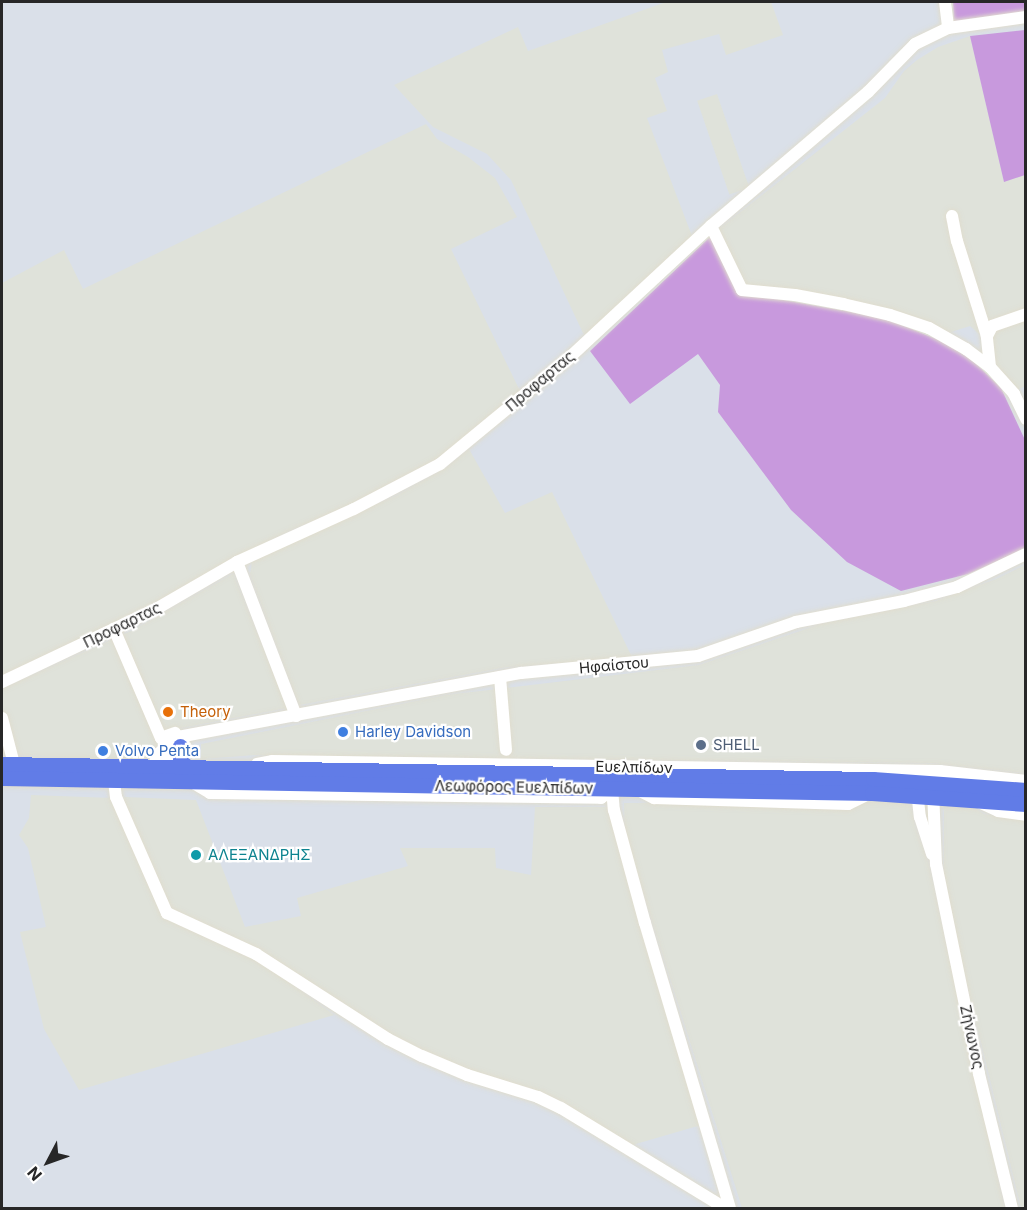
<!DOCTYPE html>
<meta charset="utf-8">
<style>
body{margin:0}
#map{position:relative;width:1027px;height:1210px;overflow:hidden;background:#dae0e9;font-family:Inter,sans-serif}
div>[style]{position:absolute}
.industrial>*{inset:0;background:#dfe2da;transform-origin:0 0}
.green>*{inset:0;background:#c899dd}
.roads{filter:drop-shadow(0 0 2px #e0ddcf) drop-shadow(0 0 2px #e0ddcf)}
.minor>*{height:12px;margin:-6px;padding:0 6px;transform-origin:6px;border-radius:6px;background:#fff}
.major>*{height:15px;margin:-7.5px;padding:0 7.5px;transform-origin:7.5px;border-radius:7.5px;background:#617ce7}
.dots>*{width:16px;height:16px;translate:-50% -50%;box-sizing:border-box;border:3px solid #fff;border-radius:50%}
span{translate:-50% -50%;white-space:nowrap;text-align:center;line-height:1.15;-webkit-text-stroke:4.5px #fff;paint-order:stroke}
.street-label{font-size:15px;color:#272727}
.food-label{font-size:15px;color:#c56008}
.left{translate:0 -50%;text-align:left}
.shop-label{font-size:15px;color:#366cbe}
.service-label{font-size:15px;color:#4e5e75}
.culture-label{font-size:15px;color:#0d838f}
.frame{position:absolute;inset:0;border:3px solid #272727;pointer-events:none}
.north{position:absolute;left:18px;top:1132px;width:60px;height:60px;-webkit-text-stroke:4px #fff;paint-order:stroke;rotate:229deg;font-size:16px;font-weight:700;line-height:24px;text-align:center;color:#272727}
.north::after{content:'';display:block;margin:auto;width:21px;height:27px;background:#272727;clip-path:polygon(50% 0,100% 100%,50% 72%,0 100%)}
</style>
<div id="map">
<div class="industrial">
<div style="clip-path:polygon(666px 2px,771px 2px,783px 35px,726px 55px,719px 34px,662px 50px,668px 72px,655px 78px,667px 111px,647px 118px,692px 236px,589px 336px,583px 333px,511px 180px,487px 154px,433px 127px,394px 85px,518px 27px,528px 51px)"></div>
<div style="clip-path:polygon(970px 36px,1004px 182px,1025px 175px,1025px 391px,1024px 387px,1015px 390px,995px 364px,993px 346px,970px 326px,948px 333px,748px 290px,719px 229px,885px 98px,904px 71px,917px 60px,938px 47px)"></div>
<div style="left:717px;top:94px;width:99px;height:21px;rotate:71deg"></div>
<div style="clip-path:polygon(426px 124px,437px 139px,468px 157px,495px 178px,517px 217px,451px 249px,520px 391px,439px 461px,350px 507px,292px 529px,234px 559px,155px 606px,2px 677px,2px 283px,64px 250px,83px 289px)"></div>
<div style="clip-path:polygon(469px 449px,505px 513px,552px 492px,632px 657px,507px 667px,299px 705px,250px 574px,252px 562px,264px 551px,396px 496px,446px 468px)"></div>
<div style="clip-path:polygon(1025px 565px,1025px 773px,933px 763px,257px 755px,201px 759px,201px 744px,446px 695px,699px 665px,821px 624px,936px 601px,996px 579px)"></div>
<div style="clip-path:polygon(233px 574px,287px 708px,181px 728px,162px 739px,146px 760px,2px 754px,2px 689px,133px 630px)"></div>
<div style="clip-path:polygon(31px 795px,112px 798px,160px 905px,261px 962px,334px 1015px,79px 1090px,44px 1029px,20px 932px,46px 927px,28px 848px,19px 835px,29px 818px)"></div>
<div style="clip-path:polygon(125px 797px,196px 800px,245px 927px,301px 916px,297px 898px,408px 866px,400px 848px,495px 848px,496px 868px,531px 875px,535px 807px,611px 807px,701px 1125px,629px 1146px,486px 1076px,414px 1049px,170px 911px,122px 805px)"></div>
<div style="clip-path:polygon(904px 802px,911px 807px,915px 827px,928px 862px,1004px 1208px,742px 1208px,625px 834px,624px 803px)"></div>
<div style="clip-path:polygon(944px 805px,970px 806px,984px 814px,1025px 821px,1025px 1208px,1021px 1208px,944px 889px)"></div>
</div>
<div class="green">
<div style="clip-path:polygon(953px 2px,1025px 2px,1025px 14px,954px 24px)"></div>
<div style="clip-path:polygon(1025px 30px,1025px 175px,1004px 182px,970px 36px)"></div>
<div style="clip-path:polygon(711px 236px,738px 292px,884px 318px,941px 341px,972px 360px,1001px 388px,1025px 440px,1025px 549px,968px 574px,901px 591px,847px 562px,791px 510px,718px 412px,720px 385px,698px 354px,630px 404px,590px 351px)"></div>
</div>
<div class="roads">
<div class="minor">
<div style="left:945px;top:2px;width:26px;rotate:83deg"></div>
<div style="left:952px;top:216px;width:25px;rotate:79deg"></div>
<div style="left:957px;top:241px;width:100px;rotate:72.5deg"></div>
<div style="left:711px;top:226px;width:71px;rotate:64.2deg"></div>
<div style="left:742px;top:290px;width:53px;rotate:5.4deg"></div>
<div style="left:795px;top:295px;width:49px;rotate:10.6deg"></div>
<div style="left:843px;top:304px;width:48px;rotate:13.2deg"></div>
<div style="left:890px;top:315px;width:41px;rotate:18.4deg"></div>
<div style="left:929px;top:328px;width:43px;rotate:29.6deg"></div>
<div style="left:966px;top:349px;width:30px;rotate:37deg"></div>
<div style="left:990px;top:367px;width:36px;rotate:48deg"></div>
<div style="left:1014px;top:394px;width:28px;rotate:64deg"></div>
<div style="left:990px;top:367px;width:31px;rotate:-96deg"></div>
<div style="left:987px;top:336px;width:11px;rotate:-63deg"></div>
<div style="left:992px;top:326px;width:36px;rotate:-19deg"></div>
<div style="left:237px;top:562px;width:165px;rotate:69deg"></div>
<div style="left:114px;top:629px;width:119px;rotate:66.7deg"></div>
<div style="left:161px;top:738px;width:15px;rotate:-20deg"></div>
<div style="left:500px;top:677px;width:73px;rotate:85.3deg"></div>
<div style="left:2px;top:682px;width:170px;rotate:-25.4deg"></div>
<div style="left:156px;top:609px;width:94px;rotate:-30.1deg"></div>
<div style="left:237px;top:562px;width:128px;rotate:-24.4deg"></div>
<div style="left:354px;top:509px;width:97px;rotate:-27.6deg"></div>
<div style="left:440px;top:464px;width:170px;rotate:-39.5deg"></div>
<div style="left:571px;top:356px;width:191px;rotate:-42.9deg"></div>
<div style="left:711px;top:226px;width:206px;rotate:-40.5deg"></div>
<div style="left:868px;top:92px;width:67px;rotate:-45.6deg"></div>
<div style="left:915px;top:44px;width:37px;rotate:-26deg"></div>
<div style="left:948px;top:28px;width:79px;rotate:-8deg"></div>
<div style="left:2px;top:718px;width:48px;rotate:75.4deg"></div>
<div style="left:257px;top:764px;width:15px;rotate:-11deg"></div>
<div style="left:272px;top:761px;width:668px;rotate:0.86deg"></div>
<div style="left:940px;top:771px;width:87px;rotate:6.6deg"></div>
<div style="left:152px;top:774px;width:20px;rotate:-75deg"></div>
<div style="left:157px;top:755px;width:28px;rotate:-41deg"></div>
<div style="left:178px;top:737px;width:349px;rotate:-10.6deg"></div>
<div style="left:521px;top:673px;width:178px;rotate:-5.5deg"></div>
<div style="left:698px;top:656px;width:104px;rotate:-19.1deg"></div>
<div style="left:796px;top:622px;width:110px;rotate:-11deg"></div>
<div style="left:904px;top:601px;width:55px;rotate:-14.8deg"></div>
<div style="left:957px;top:587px;width:76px;rotate:-25.6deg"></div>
<div style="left:166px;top:776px;width:17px;rotate:-87deg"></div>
<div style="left:167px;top:759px;width:23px;rotate:-43deg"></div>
<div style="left:114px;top:781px;width:16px;rotate:83deg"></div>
<div style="left:116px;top:797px;width:127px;rotate:66.3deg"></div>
<div style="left:167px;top:913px;width:98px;rotate:24.7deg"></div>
<div style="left:256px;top:954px;width:157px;rotate:32.8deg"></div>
<div style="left:388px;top:1039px;width:38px;rotate:27deg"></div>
<div style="left:422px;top:1056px;width:49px;rotate:22.9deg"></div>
<div style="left:467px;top:1075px;width:74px;rotate:17.2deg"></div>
<div style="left:538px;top:1097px;width:25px;rotate:26deg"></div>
<div style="left:561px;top:1108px;width:192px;rotate:31.4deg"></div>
<div style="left:192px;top:782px;width:21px;rotate:31deg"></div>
<div style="left:210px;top:793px;width:391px;rotate:0.7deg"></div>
<div style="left:601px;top:798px;width:14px;rotate:-39deg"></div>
<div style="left:612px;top:789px;width:21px;rotate:85deg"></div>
<div style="left:614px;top:810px;width:117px;rotate:74.7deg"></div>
<div style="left:645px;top:923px;width:297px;rotate:73.4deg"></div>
<div style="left:638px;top:790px;width:18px;rotate:27deg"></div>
<div style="left:654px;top:798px;width:194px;rotate:1.8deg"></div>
<div style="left:848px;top:804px;width:25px;rotate:-26deg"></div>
<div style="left:917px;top:790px;width:27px;rotate:84deg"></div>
<div style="left:920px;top:817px;width:39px;rotate:72deg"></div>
<div style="left:933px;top:790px;width:74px;rotate:87.7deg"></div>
<div style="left:936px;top:864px;width:214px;rotate:78.4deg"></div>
<div style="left:979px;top:1074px;width:138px;rotate:76.2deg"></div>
<div style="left:979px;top:802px;width:21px;rotate:25deg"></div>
<div style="left:998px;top:811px;width:28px;rotate:8deg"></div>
</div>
<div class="major">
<div style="left:180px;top:746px;width:15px;rotate:90deg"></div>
<div style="left:180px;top:761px;width:11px;rotate:38deg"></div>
<div style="left:2px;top:764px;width:871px;rotate:0.99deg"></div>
<div style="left:873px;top:779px;width:153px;rotate:4.1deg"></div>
<div style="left:2px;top:778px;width:870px;rotate:0.99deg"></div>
<div style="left:872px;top:793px;width:154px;rotate:4.1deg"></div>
</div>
</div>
<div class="dots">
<div style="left:168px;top:712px;background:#e8710a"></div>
<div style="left:343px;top:732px;background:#3f7fe0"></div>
<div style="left:701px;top:745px;background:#5c6f8a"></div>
<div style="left:103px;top:751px;background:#3f7fe0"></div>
<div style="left:196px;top:855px;background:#0f9aa8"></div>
</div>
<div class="street-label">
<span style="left:540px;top:381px;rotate:-40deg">Προφαρτας</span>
<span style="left:122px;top:625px;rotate:-26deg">Προφαρτας</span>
<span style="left:614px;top:665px;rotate:-5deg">Ηφαίστου</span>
<span style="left:634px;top:767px;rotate:1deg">Ευελπίδων</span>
<span style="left:514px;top:787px;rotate:1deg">Λεωφόρος Ευελπίδων</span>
<span style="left:972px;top:1037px;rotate:78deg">Ζήνωνος</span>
</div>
<div class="food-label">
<span class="left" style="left:180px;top:712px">Theory</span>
</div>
<div class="shop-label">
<span class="left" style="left:355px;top:732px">Harley Davidson</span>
<span class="left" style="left:115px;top:751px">Volvo Penta</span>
</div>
<div class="service-label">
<span class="left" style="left:713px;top:745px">SHELL</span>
</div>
<div class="culture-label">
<span class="left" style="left:208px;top:855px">ΑΛΕΞΑΝΔΡΗΣ</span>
</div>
<div class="frame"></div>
<div class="north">N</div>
</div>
